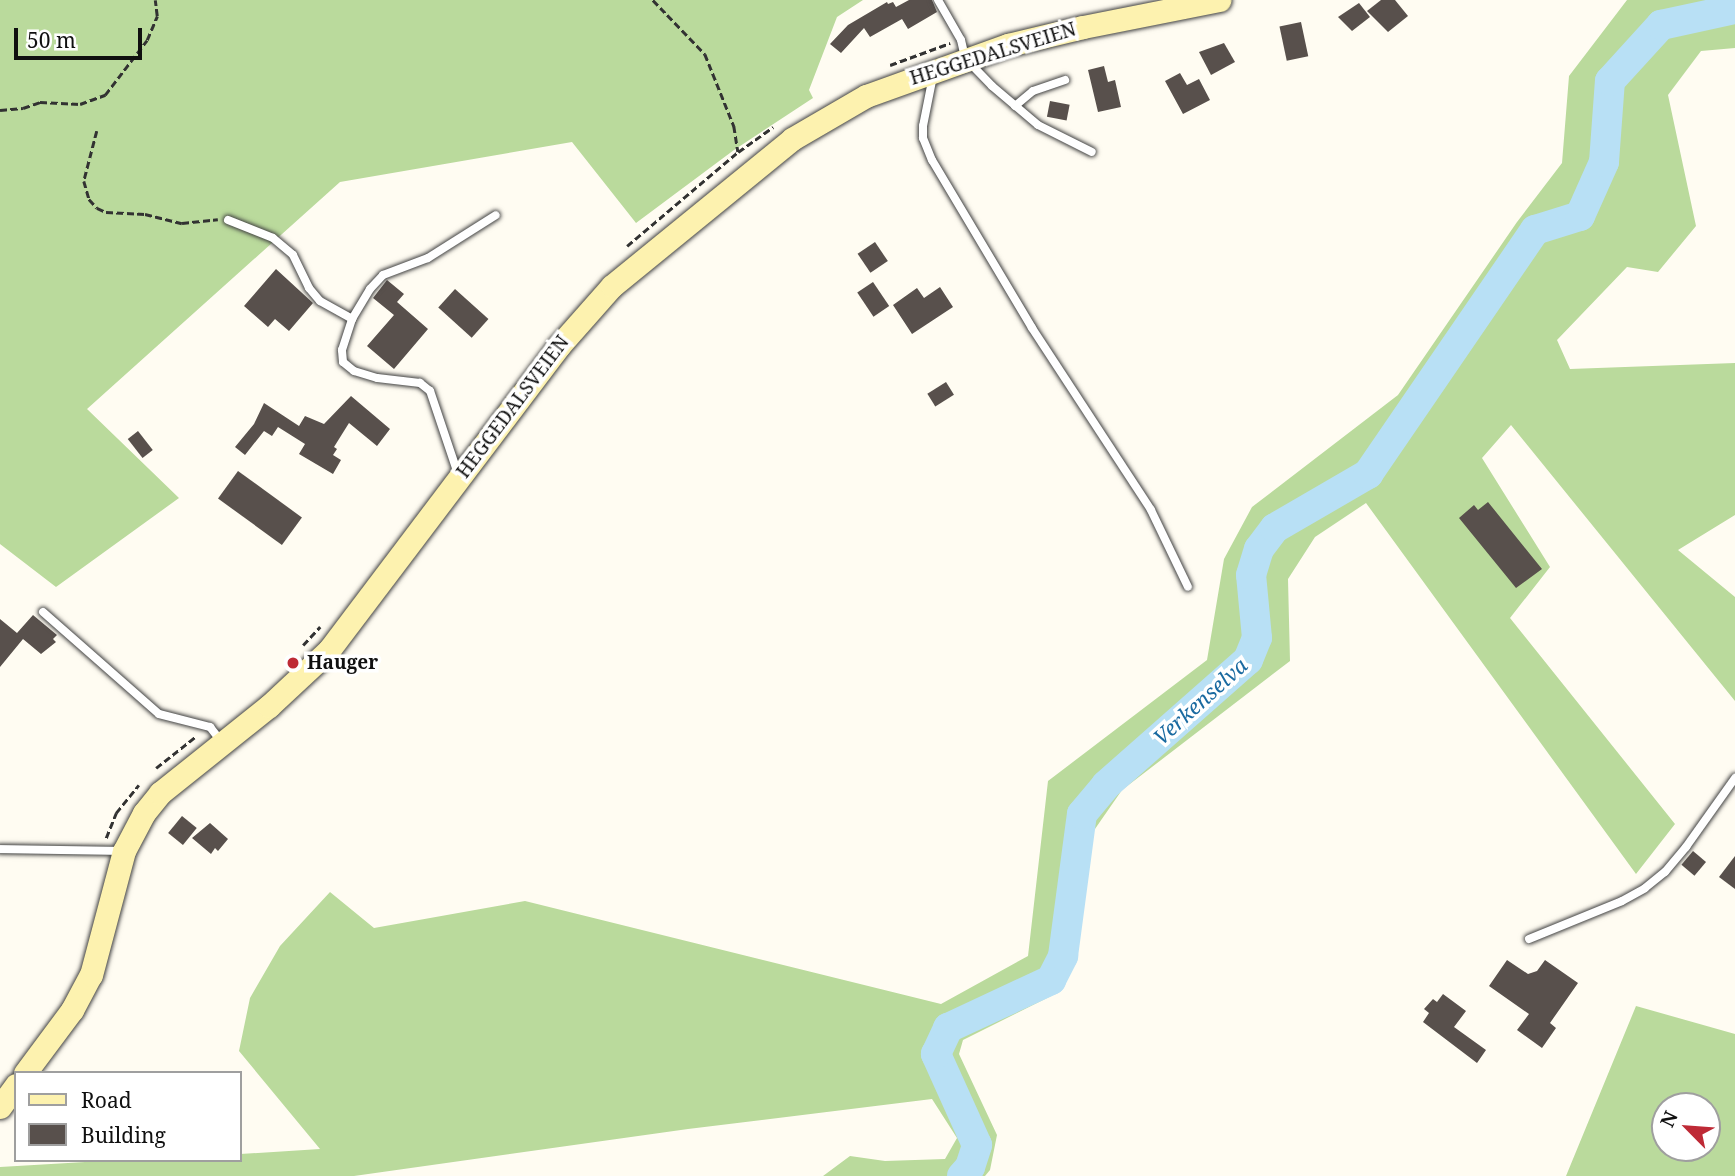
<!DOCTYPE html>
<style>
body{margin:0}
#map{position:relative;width:1735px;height:1176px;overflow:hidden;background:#fffcf2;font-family:"Noto Serif",serif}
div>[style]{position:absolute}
.forest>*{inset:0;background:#bada9c}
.river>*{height:30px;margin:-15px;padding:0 15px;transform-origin:15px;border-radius:15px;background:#b8e0f5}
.building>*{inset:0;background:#58504c;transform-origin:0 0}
.path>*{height:2.5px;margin-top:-1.25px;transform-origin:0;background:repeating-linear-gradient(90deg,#323232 0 7px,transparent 0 10.5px)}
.roads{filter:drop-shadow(0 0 2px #434343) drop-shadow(0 0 2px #434343)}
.service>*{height:8px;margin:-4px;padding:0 4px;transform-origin:4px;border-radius:4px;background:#fff}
.secondary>*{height:23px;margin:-11.5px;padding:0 11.5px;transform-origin:11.5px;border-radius:11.5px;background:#fdf2af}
.dots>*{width:19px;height:19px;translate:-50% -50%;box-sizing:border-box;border:4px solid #fff;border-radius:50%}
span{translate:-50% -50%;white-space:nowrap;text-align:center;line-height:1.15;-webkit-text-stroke:7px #fff;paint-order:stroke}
.street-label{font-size:19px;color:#101010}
.poi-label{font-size:19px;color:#101010;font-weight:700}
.left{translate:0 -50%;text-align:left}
.water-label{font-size:21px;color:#1a6aa0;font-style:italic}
.legend{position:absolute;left:14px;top:1071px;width:228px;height:91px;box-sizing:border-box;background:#fff;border:2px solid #9f9f9f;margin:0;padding:9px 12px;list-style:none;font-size:21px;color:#101010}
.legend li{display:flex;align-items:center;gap:14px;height:35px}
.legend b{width:35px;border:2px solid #9f9f9f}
.north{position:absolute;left:1651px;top:1092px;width:70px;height:70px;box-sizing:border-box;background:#fff;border:2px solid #9f9f9f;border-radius:50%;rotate:295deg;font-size:19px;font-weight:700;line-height:28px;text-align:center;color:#101010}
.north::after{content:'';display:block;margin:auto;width:24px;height:32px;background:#be2a36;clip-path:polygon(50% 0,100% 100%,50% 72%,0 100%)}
.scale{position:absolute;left:14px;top:28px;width:128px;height:32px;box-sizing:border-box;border:4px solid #101010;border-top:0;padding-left:9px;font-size:21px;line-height:24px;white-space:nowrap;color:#101010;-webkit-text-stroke:5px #fff;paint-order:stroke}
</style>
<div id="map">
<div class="forest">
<div style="clip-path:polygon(0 0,863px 0,837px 17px,809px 90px,813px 98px,734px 150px,636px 223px,572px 142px,340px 182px,87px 409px,179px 498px,56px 587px,0 544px)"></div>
<div style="clip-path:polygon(1627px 0,1735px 0,1735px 48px,1701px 51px,1668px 95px,1696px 226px,1658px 272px,1627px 267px,1557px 340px,1570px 369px,1735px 363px,1735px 515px,1678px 550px,1735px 597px,1735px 701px,1511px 425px,1482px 458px,1550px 567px,1510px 618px,1675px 824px,1636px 874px,1366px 503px,1315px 537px,1288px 579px,1290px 661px,1122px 790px,1088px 839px,1073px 963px,1059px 992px,963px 1040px,959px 1054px,997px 1135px,990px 1170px,985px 1176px,823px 1176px,850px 1156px,885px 1161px,945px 1159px,957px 1138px,932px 1099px,688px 1129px,354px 1176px,0 1176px,0 1167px,119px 1160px,240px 1160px,240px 1154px,320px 1149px,239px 1051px,250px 998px,280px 946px,330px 892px,374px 928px,525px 901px,941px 1004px,1028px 956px,1048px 781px,1207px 660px,1224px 559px,1252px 507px,1398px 395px,1517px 222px,1562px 163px,1569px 76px)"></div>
<div style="clip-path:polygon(evenodd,1636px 1006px,1735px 1034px,1735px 1176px,1566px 1176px,1636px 1006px,1665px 1106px,1707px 1106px,1707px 1148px,1665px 1148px,1665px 1106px)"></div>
</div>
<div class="river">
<div style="left:962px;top:1176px;width:12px;rotate:-48deg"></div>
<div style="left:970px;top:1167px;width:23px;rotate:-72deg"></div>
<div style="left:977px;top:1145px;width:100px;rotate:-114.3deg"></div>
<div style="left:936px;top:1054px;width:29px;rotate:-65deg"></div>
<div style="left:948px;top:1028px;width:114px;rotate:-25deg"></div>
<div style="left:1051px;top:980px;width:27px;rotate:-63deg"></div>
<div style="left:1063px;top:956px;width:143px;rotate:-82.4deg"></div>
<div style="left:1082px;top:814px;width:38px;rotate:-50deg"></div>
<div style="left:1106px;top:785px;width:189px;rotate:-41.4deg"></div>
<div style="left:1248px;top:660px;width:24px;rotate:-68deg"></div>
<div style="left:1257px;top:638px;width:63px;rotate:-95.4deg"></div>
<div style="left:1251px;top:575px;width:27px;rotate:-73deg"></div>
<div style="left:1259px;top:549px;width:26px;rotate:-53deg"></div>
<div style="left:1275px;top:528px;width:108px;rotate:-30.1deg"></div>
<div style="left:1368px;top:474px;width:296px;rotate:-55.6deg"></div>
<div style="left:1535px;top:230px;width:47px;rotate:-17.3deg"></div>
<div style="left:1580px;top:216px;width:59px;rotate:-66deg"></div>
<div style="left:1604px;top:162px;width:81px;rotate:-85.8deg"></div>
<div style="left:1610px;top:81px;width:76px;rotate:-47.7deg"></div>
<div style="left:1661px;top:25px;width:76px;rotate:-12.2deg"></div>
</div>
<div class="building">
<div style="clip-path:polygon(909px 0,932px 0,937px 12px,908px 29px,902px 19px,870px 37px,864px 28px,841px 53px,830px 44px,848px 25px,887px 2px,888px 4px,893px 2px,896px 7px)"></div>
<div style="clip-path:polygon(1381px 0,1395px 0,1408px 16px,1388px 32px,1367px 11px)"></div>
<div style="clip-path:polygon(1359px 3px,1370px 17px,1352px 31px,1338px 17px)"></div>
<div style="left:1301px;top:22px;width:35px;height:22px;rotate:78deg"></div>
<div style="clip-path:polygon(1224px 43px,1235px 62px,1211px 75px,1199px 52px)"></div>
<div style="clip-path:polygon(1104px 66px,1108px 82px,1115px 80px,1121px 107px,1098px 112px,1088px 70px)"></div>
<div style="clip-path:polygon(1180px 73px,1187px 85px,1199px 79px,1210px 100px,1183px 114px,1165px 81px)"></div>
<div style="left:1050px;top:101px;width:20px;height:16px;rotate:11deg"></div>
<div style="left:875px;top:242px;width:23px;height:21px;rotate:56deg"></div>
<div style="clip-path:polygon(276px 269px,313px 303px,289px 331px,275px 319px,268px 327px,244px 306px)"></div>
<div style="clip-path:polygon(387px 280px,404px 294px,397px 302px,428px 329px,394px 369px,367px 346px,394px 315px,373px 298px)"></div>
<div style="left:873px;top:282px;width:29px;height:19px;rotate:56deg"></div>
<div style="clip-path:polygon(940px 287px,953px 307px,912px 334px,893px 305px,917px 288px,924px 298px)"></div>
<div style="left:455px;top:289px;width:45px;height:25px;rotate:42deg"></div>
<div style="left:946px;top:382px;width:15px;height:22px;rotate:58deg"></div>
<div style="clip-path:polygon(351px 396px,390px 429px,377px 446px,349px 423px,334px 447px,337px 449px,333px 455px,341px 460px,333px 474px,299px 454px,305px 444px,278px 427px,272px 436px,264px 431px,245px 455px,235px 447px,254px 424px,264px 403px,299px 426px,305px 416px,324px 424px)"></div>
<div style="left:138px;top:431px;width:24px;height:13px;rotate:52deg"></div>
<div style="left:238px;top:471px;width:79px;height:34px;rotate:36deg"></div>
<div style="clip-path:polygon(1488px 502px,1542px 569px,1516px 588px,1459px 518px,1474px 505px,1478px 510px)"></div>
<div style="clip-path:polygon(33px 615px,57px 635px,53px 639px,56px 642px,41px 654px,23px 639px,0 667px,0 619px,17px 633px)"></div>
<div style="left:182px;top:816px;width:19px;height:22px;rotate:39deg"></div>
<div style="clip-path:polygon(210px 823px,228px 839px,218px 851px,215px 848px,211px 854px,192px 838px)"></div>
<div style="left:1693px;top:851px;width:17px;height:18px;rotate:40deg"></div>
<div style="clip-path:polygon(1735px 856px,1735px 889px,1719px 877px)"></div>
<div style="clip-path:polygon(1507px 960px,1528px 974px,1537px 971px,1545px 960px,1578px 983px,1550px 1023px,1556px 1028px,1542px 1048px,1517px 1030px,1529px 1014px,1489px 986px)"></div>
<div style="clip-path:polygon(1443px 994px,1466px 1011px,1454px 1027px,1486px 1050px,1477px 1063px,1423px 1022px,1429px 1013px,1424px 1009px,1433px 999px,1437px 1002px)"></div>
</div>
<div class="path">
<div style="left:653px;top:0;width:75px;rotate:46.1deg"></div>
<div style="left:705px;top:54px;width:78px;rotate:68.1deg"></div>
<div style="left:734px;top:126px;width:26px;rotate:81deg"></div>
<div style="left:890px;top:65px;width:64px;rotate:-20.1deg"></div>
<div style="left:0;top:110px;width:23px;rotate:-5deg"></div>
<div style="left:23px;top:108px;width:18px;rotate:-19deg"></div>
<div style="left:40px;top:102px;width:40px;rotate:2.9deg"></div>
<div style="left:80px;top:104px;width:27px;rotate:-20deg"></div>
<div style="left:105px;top:95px;width:69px;rotate:-52.6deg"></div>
<div style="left:147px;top:40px;width:26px;rotate:-67deg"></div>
<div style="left:157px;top:16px;width:16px;rotate:-97deg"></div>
<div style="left:97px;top:131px;width:52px;rotate:104.6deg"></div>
<div style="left:84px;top:181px;width:19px;rotate:74deg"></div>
<div style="left:89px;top:199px;width:12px;rotate:48deg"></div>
<div style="left:97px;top:208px;width:10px;rotate:24deg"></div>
<div style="left:106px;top:212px;width:39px;rotate:3deg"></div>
<div style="left:145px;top:214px;width:38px;rotate:14deg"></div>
<div style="left:182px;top:223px;width:36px;rotate:-6deg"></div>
<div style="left:627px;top:246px;width:145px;rotate:-40.3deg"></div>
<div style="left:738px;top:152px;width:43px;rotate:-35.5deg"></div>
<div style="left:303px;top:645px;width:25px;rotate:-47deg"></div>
<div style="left:156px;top:768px;width:50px;rotate:-38.5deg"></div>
<div style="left:106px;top:838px;width:27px;rotate:-68deg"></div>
<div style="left:116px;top:813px;width:36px;rotate:-51deg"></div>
</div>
<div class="roads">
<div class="service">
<div style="left:938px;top:0;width:46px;rotate:60.1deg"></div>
<div style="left:961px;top:40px;width:18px;rotate:77deg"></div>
<div style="left:965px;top:58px;width:39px;rotate:46deg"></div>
<div style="left:992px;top:86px;width:60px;rotate:40.3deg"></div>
<div style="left:1038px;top:125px;width:60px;rotate:26.6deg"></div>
<div style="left:933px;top:76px;width:51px;rotate:101.3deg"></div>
<div style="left:923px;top:126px;width:12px;rotate:90deg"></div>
<div style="left:923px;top:138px;width:24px;rotate:68deg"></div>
<div style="left:932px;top:160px;width:196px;rotate:59.2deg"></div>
<div style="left:1032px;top:328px;width:217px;rotate:56.8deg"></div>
<div style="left:1151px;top:510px;width:85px;rotate:64.3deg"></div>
<div style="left:1015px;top:106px;width:23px;rotate:-40deg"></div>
<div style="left:1033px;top:91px;width:34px;rotate:-19deg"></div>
<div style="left:228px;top:220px;width:48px;rotate:21.8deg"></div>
<div style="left:273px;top:238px;width:26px;rotate:40deg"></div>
<div style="left:293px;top:255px;width:37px;rotate:64deg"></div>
<div style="left:309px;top:288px;width:17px;rotate:50deg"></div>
<div style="left:320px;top:301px;width:37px;rotate:29deg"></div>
<div style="left:458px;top:474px;width:88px;rotate:-108.6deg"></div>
<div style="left:430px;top:391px;width:13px;rotate:-141deg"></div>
<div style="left:420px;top:383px;width:43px;rotate:-173.4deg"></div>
<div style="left:377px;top:378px;width:24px;rotate:-163deg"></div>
<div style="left:354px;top:371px;width:14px;rotate:-141deg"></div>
<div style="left:343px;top:362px;width:12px;rotate:-95deg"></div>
<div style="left:342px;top:350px;width:33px;rotate:-72deg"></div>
<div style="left:352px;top:319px;width:35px;rotate:-59deg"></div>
<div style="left:370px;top:289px;width:19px;rotate:-47deg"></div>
<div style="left:383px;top:275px;width:48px;rotate:-20.7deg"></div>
<div style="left:428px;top:258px;width:80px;rotate:-32.3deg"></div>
<div style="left:43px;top:612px;width:154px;rotate:41.3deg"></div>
<div style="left:159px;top:714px;width:53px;rotate:14.3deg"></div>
<div style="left:210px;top:727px;width:18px;rotate:52deg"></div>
<div style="left:0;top:849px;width:121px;rotate:0.9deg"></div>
<div style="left:1529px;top:939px;width:100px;rotate:-22.2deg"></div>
<div style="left:1622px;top:901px;width:26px;rotate:-29deg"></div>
<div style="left:1645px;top:888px;width:26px;rotate:-39deg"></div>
<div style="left:1665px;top:872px;width:33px;rotate:-50deg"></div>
<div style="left:1686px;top:847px;width:85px;rotate:-54.6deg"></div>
</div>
<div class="secondary">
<div style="left:25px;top:1073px;width:79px;rotate:-53.3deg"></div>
<div style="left:72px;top:1010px;width:40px;rotate:-62deg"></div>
<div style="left:91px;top:975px;width:128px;rotate:-75.1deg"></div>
<div style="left:124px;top:851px;width:43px;rotate:-62.2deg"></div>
<div style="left:144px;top:813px;width:26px;rotate:-51deg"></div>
<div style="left:160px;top:793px;width:139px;rotate:-38.6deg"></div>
<div style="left:269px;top:706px;width:82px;rotate:-43deg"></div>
<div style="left:329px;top:650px;width:380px;rotate:-52.9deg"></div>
<div style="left:558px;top:347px;width:81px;rotate:-48.5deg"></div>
<div style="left:612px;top:286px;width:232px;rotate:-39.2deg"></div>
<div style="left:792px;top:139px;width:86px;rotate:-30.2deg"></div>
<div style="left:866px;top:96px;width:151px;rotate:-19.8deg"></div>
<div style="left:1008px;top:45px;width:77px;rotate:-13.5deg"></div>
<div style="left:1083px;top:27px;width:139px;rotate:-11.2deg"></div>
<div style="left:0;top:1107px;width:27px;rotate:-54deg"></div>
</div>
</div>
<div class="dots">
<div style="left:293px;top:663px;background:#be2a36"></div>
</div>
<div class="street-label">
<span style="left:993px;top:54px;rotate:-17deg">HEGGEDALSVEIEN</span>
<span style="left:513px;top:407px;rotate:-53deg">HEGGEDALSVEIEN</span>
</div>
<div class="poi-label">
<span class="left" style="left:307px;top:663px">Hauger</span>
</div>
<div class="water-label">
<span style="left:1200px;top:701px;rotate:-42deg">Verkenselva</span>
</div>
<ul class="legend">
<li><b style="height:9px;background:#fdf2af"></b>Road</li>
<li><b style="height:19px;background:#58504c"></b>Building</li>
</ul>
<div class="north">N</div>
<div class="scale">50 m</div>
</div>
